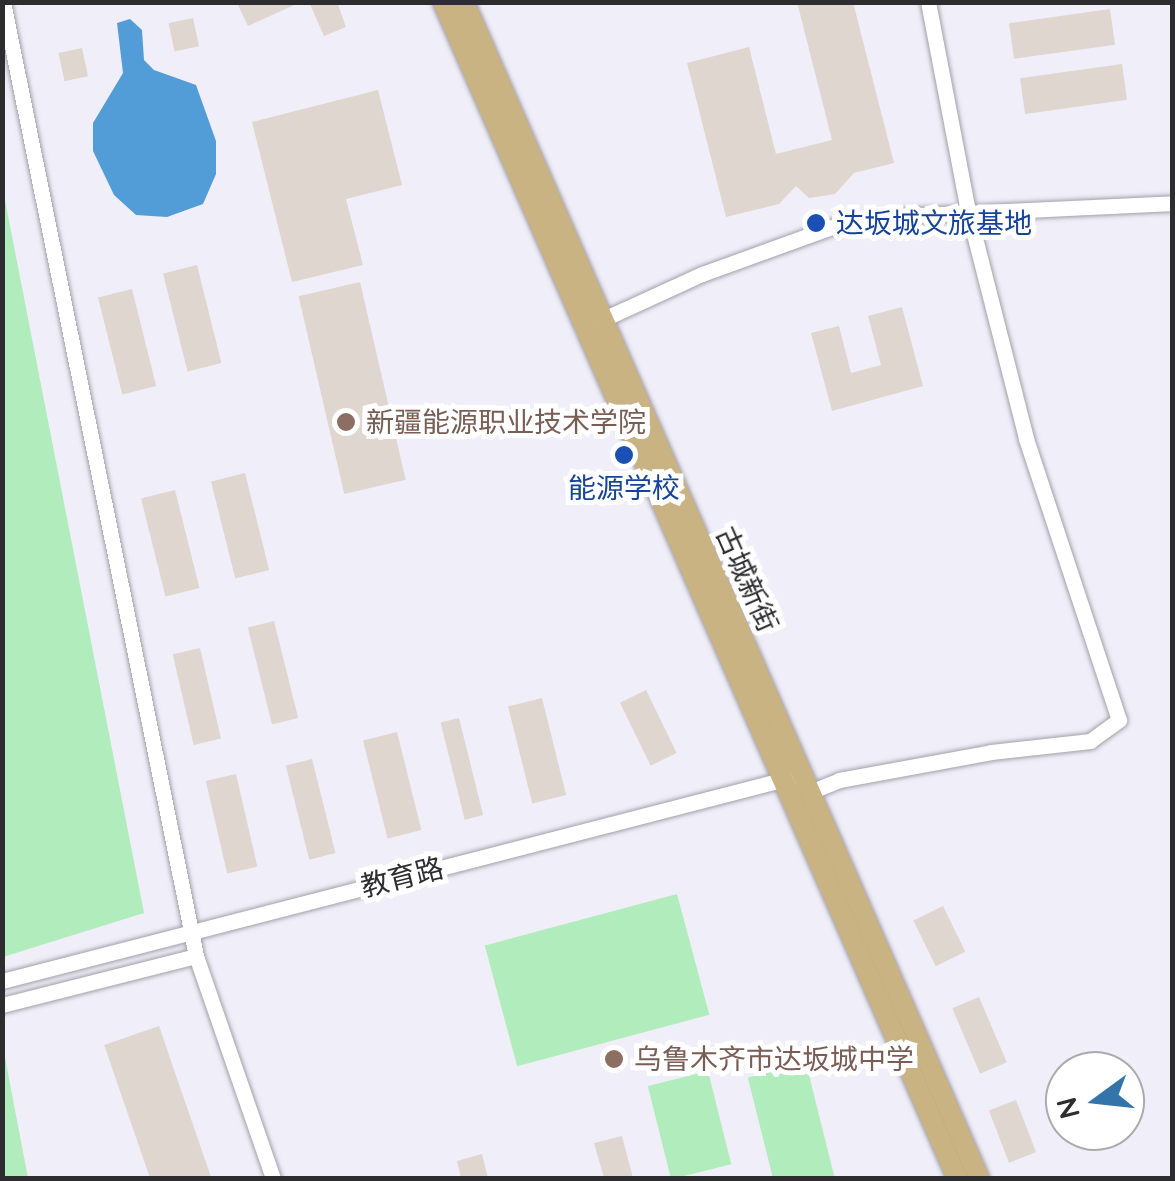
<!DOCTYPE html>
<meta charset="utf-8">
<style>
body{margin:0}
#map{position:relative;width:1175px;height:1181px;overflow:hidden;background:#f0eef8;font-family:Quicksand,"Noto Sans SC",sans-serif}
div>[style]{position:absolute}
.green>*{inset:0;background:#b1edbc;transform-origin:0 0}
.water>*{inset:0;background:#529dd8}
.building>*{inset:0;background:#dfd6d0;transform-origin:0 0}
.roads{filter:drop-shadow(0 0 2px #a2a0a9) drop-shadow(0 0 2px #a2a0a9)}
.minor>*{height:15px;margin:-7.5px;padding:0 7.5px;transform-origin:7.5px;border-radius:7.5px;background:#fff}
.major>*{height:20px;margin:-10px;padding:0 10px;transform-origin:10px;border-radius:10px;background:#cab383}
.dots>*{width:28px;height:28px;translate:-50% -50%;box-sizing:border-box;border:5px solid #fff;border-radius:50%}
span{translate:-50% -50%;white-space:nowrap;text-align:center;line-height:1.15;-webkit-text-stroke:10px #fff;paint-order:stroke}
.transit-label{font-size:28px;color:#164399}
.left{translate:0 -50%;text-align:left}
.education-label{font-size:28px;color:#785e54}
.street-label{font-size:28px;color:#2d2c2f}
.frame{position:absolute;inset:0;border:5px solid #2d2c2f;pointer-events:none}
.north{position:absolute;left:1045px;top:1051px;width:100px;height:100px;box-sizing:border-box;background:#fff;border:2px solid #ababac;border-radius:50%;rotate:255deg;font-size:28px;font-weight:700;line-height:40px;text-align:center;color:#2d2c2f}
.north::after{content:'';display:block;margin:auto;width:35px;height:45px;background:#3374ab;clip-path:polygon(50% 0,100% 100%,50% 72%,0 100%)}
</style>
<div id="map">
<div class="green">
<div style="clip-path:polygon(3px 190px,144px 913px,3px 957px,2px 957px)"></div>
<div style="left:677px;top:894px;width:125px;height:199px;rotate:75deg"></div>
<div style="clip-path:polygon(3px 1047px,28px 1178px,3px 1178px)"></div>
<div style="left:806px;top:1063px;width:118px;height:60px;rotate:76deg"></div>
<div style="left:708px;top:1071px;width:96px;height:62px;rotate:76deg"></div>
</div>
<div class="water">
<div style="clip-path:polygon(130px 19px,142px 30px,144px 60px,154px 70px,196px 85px,216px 141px,216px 174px,203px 204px,167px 217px,136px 215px,114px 195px,93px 151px,93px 123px,123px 73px,117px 23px)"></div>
</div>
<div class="building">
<div style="clip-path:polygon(243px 2px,301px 2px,248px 26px,238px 5px)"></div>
<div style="clip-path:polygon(309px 2px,337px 2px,346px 27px,324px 36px)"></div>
<div style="clip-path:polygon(797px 2px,853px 2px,894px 163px,854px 173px,835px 194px,809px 198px,796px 186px,779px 204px,726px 217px,687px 63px,749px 47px,776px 154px,832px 140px)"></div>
<div style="left:1110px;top:9px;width:36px;height:102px;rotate:82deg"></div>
<div style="left:193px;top:18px;width:29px;height:25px;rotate:78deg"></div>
<div style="left:82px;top:48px;width:29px;height:24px;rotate:78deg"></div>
<div style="left:1122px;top:64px;width:36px;height:103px;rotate:82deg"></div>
<div style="clip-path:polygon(378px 90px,402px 185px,346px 199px,363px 265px,292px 282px,252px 122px)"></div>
<div style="left:197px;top:265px;width:101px;height:35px;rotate:76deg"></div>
<div style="left:360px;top:282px;width:203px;height:63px;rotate:77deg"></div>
<div style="left:132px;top:289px;width:100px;height:35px;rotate:76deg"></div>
<div style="clip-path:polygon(902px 307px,923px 386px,832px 411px,811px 333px,839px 326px,851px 373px,881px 365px,868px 316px)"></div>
<div style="left:245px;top:473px;width:100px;height:35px;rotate:76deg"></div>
<div style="left:175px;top:490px;width:101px;height:35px;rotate:76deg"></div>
<div style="left:274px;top:621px;width:100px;height:27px;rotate:76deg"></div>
<div style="left:200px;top:648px;width:93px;height:28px;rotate:77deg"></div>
<div style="left:646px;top:690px;width:70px;height:29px;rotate:64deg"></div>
<div style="left:542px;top:698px;width:100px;height:35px;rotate:76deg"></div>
<div style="left:459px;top:718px;width:100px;height:19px;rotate:76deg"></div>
<div style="left:397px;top:732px;width:101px;height:35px;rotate:76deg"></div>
<div style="left:312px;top:759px;width:97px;height:27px;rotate:76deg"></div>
<div style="left:236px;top:774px;width:95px;height:31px;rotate:77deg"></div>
<div style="left:943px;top:906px;width:51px;height:33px;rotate:64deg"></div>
<div style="left:979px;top:997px;width:71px;height:29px;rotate:67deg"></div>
<div style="left:159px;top:1026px;width:161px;height:58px;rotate:71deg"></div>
<div style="left:1016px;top:1100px;width:56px;height:29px;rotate:69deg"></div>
<div style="clip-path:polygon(622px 1136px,633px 1178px,604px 1178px,594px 1143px)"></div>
<div style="clip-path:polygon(482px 1154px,488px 1178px,461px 1178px,457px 1161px)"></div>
</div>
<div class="roads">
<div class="minor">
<div style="left:3px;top:2px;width:973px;rotate:78.56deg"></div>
<div style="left:196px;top:956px;width:235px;rotate:70.9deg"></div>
<div style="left:597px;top:322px;width:115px;rotate:-24.6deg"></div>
<div style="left:702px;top:274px;width:144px;rotate:-19.9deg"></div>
<div style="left:837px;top:225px;width:65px;rotate:-8deg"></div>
<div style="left:901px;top:216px;width:271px;rotate:-2.7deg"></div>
<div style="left:810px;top:792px;width:31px;rotate:-22deg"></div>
<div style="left:839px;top:780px;width:155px;rotate:-10.4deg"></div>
<div style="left:991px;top:752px;width:100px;rotate:-6.3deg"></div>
<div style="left:1090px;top:741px;width:36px;rotate:-36deg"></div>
<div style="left:1119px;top:720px;width:297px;rotate:-108.3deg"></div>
<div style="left:1026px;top:438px;width:239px;rotate:-104.3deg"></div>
<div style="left:967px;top:206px;width:208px;rotate:-100.8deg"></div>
<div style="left:2px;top:981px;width:817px;rotate:-14.46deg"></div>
<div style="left:2px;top:1005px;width:200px;rotate:-14.2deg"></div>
</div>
<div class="major">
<div style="left:443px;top:2px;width:1283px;rotate:66.39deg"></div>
<div style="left:464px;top:2px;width:1284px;rotate:66.35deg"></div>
</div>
</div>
<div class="dots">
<div style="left:816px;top:223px;background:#1a4fb4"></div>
<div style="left:346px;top:422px;background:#8d6e63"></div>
<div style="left:624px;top:455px;background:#1a4fb4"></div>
<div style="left:614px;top:1059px;background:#8d6e63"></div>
</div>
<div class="transit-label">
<span class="left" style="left:836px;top:223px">达坂城文旅基地</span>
<span style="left:624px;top:488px">能源学校</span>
</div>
<div class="education-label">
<span class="left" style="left:366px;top:422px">新疆能源职业技术学院</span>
<span class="left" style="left:634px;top:1059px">乌鲁木齐市达坂城中学</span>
</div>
<div class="street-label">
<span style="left:747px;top:579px;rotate:66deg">古城新街</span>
<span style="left:402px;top:877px;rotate:-14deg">教育路</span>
</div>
<div class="frame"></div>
<div class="north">N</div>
</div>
